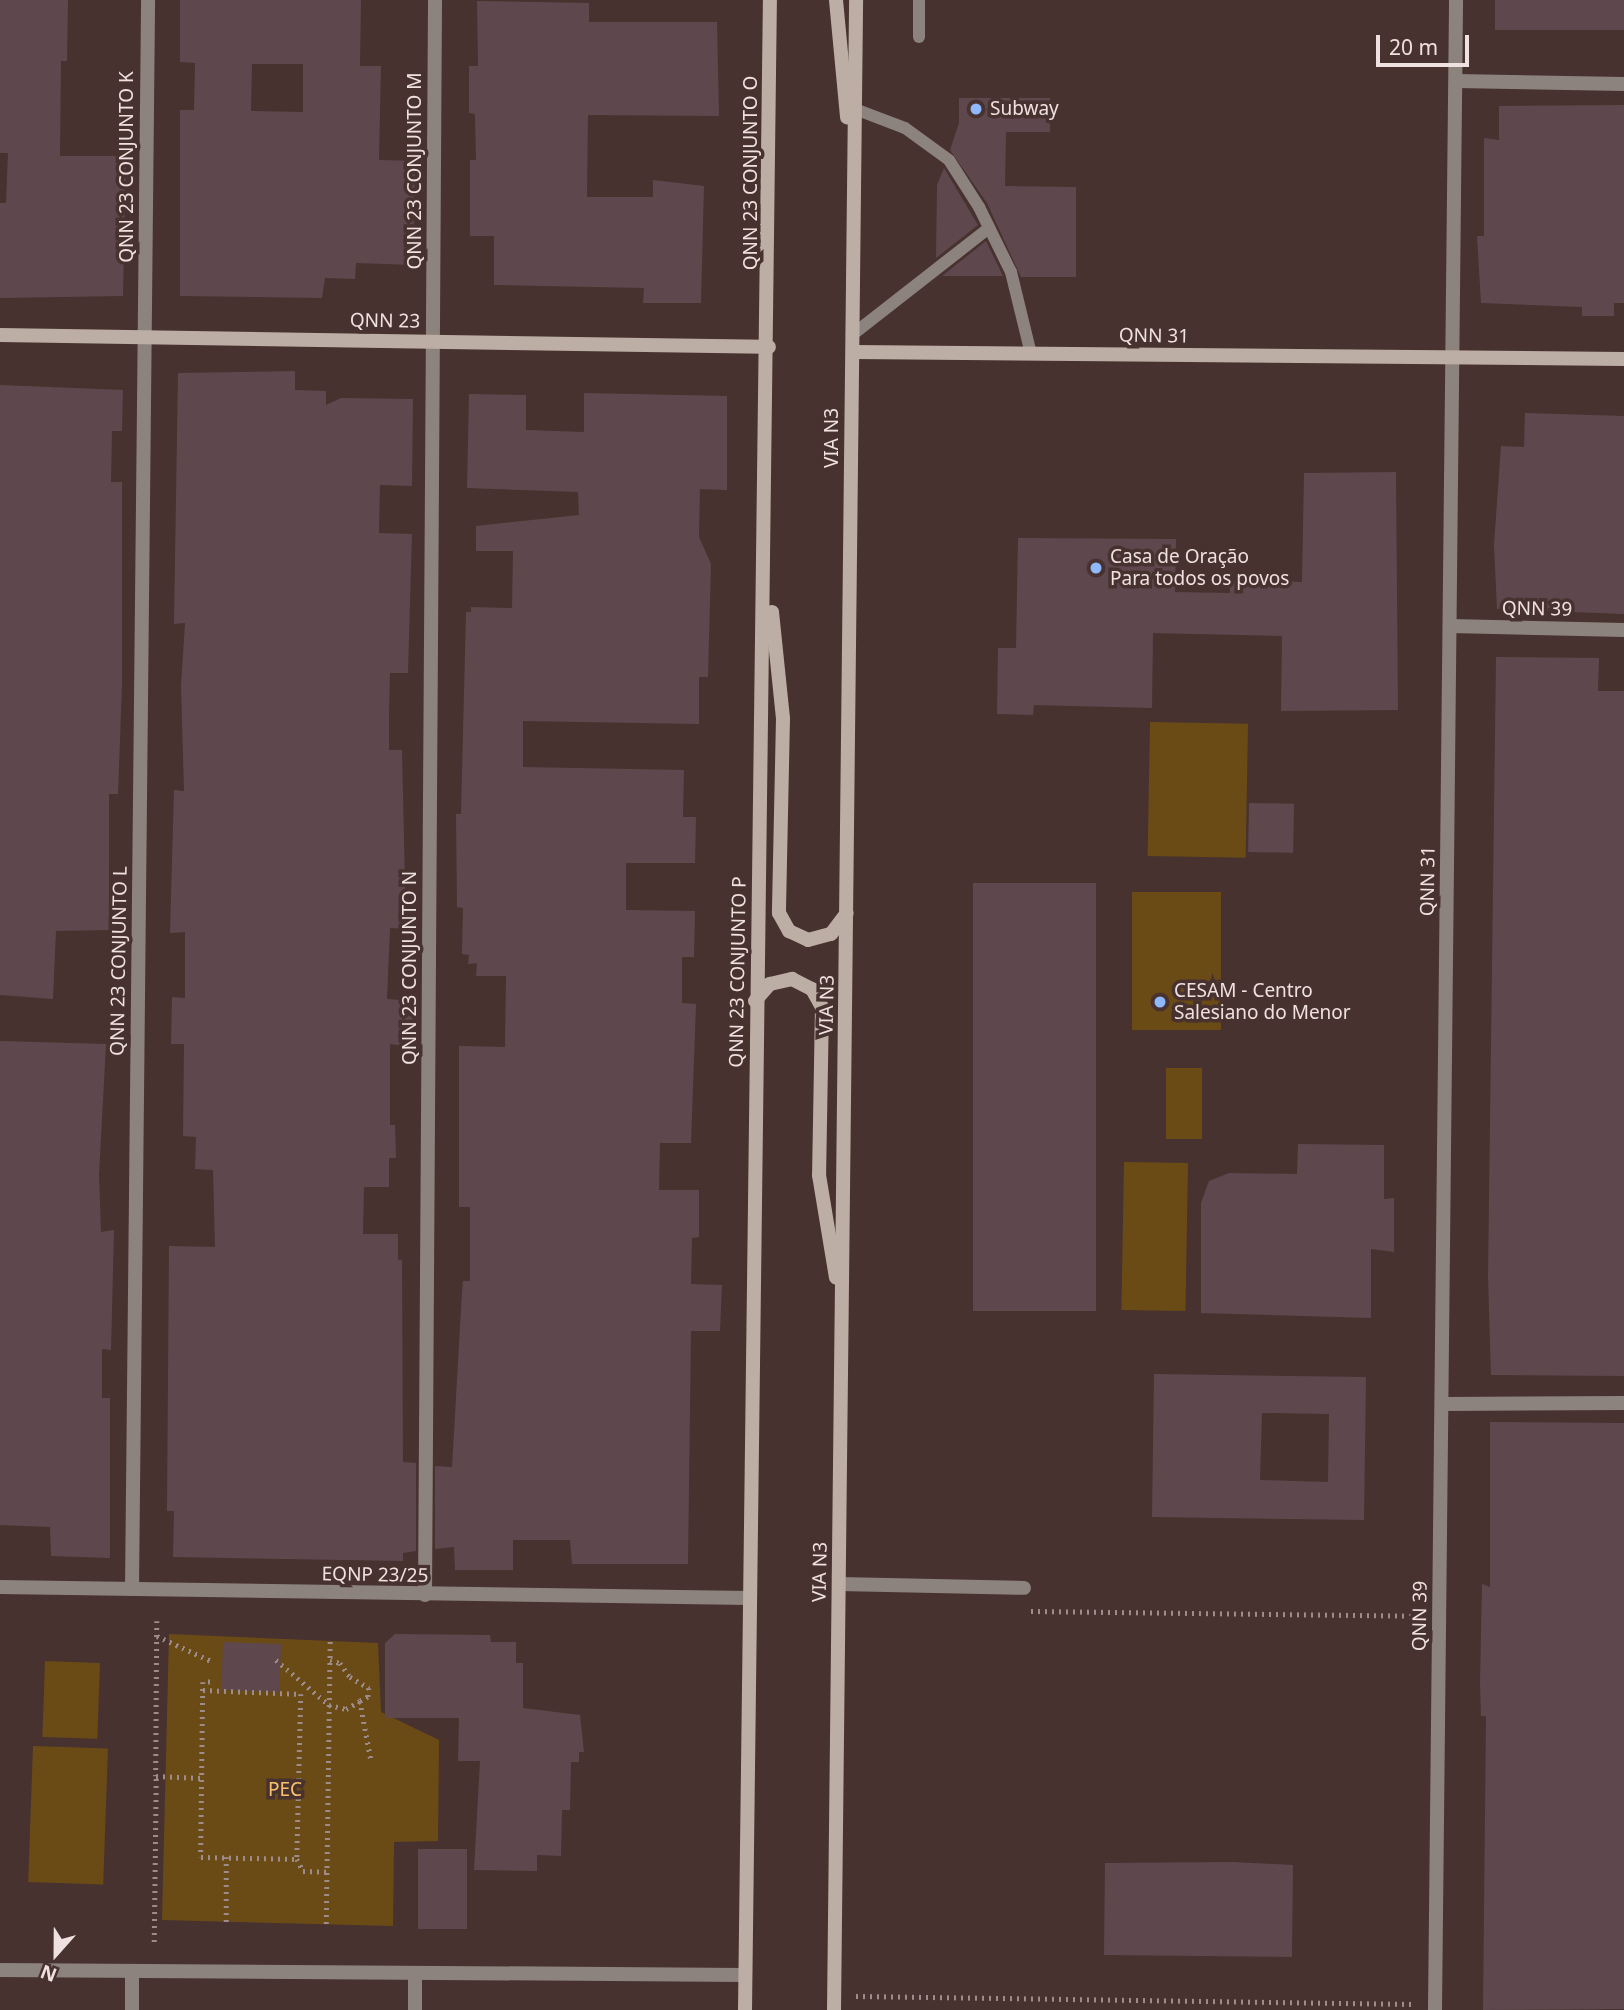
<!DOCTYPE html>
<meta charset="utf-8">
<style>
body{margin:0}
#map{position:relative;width:1624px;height:2010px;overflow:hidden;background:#47322f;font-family:"Noto Sans",sans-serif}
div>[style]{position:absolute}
.green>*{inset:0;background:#6a4b16;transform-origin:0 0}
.building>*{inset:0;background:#5e484e;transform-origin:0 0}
.path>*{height:4.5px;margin-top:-2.25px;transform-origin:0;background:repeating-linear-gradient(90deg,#9d8c89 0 2px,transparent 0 7px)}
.lane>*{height:12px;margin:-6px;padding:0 6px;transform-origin:6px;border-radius:6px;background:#8d837e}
.street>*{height:14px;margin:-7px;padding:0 7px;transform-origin:7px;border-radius:7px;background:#8d837e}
.secondary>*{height:14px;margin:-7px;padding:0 7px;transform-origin:7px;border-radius:7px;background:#bdaea5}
.dots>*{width:19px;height:19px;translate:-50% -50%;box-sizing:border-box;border:4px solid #47322f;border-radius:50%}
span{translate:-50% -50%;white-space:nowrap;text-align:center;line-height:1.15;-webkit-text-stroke:7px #47322f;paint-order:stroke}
.poi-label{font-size:19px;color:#efe1df}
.left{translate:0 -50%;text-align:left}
.street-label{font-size:19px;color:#efe1df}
.park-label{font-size:19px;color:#f9c16c}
.north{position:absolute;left:21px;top:1919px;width:70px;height:70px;-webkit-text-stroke:5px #47322f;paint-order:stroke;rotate:201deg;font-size:19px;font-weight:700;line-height:28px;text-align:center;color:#efe1df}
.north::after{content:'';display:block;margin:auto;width:24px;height:32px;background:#efe1df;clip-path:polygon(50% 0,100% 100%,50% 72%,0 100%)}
.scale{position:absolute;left:1376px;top:35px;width:93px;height:32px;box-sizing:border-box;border:4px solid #efe1df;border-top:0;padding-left:9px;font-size:21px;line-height:24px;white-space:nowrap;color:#efe1df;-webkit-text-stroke:5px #47322f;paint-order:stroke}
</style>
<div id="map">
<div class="green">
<div style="left:1150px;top:722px;width:98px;height:134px;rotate:1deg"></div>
<div style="left:1132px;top:892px;width:89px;height:138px"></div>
<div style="left:1166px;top:1068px;width:36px;height:71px"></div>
<div style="left:1124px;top:1162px;width:64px;height:148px;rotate:1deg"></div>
<div style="clip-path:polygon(169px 1634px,378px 1643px,381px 1712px,439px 1740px,438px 1841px,394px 1842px,393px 1926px,162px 1920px)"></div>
<div style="left:45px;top:1661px;width:55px;height:76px;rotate:2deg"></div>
<div style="left:33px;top:1746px;width:75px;height:136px;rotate:2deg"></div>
</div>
<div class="building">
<div style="clip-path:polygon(0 0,68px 0,67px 61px,61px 61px,60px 156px,126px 156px,123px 296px,0 298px,0 203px,6px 203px,8px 153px,0 153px)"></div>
<div style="clip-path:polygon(evenodd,180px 0,361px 0,360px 66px,381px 66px,379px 160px,415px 161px,413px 265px,356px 263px,355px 279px,325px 278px,322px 298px,180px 296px,180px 110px,194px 110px,195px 63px,180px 62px,180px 0,252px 64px,303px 64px,303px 112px,251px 111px,252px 64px)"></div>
<div style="left:1495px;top:0;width:129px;height:30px"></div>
<div style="clip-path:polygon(477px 1px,589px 3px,589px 22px,717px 22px,719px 116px,588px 115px,587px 197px,653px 197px,653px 180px,704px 186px,701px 303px,643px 303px,644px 288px,494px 285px,494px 236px,470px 236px,470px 160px,476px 160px,475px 114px,469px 113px,469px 66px,478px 66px)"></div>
<div style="clip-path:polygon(959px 98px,1050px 98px,1050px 132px,1006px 132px,1005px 186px,1076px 187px,1076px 277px,1021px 277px,987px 203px,950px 150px,959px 123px)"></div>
<div style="clip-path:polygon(1624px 105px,1624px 303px,1614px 303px,1614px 316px,1582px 316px,1582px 307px,1481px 303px,1477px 236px,1484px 236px,1484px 138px,1499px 140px,1499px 106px)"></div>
<div style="clip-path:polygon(944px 168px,978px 225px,936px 258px,937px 185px)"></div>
<div style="clip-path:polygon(986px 241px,1003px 276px,942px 276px)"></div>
<div style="clip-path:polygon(295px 371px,295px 390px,326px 391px,326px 405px,341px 398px,413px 399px,412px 486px,380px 485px,379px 533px,412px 534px,408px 673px,390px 673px,389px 714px,389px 750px,402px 750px,406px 929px,390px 928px,387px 999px,413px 1001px,412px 1047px,390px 1044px,390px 1125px,395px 1125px,396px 1158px,389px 1158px,389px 1187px,364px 1187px,363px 1234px,398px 1234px,398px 1260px,402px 1260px,403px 1462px,416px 1463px,416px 1551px,403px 1553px,403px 1561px,173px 1557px,174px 1511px,167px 1511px,169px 1246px,215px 1247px,213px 1170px,195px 1169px,196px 1137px,183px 1136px,184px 1044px,171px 1044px,172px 997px,185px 998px,185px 932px,170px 933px,174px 790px,184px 791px,181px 686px,185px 623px,174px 624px,178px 373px)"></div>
<div style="clip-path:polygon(0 385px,123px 390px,122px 431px,112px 431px,111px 482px,122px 482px,122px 685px,118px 794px,109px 794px,109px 930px,56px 931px,53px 999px,0 995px)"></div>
<div style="clip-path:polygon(584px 393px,727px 396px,727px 490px,700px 489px,699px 537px,711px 564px,708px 677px,699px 677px,699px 724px,523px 721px,523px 767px,684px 770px,683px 817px,696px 817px,695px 863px,626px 863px,626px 910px,695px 911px,694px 957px,682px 957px,682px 1003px,696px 1004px,691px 1143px,660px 1143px,659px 1190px,699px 1190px,699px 1237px,692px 1238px,691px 1284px,722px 1285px,720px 1331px,691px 1331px,688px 1564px,572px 1564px,570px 1540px,513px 1540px,513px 1570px,455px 1570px,454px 1547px,435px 1549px,435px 1466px,452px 1467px,462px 1292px,463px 1281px,470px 1281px,470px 1207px,459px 1207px,459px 1046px,505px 1047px,506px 976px,476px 976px,477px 963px,468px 964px,469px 955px,462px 954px,463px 908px,457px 907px,456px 814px,461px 814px,466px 612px,471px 612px,471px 607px,512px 608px,513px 551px,476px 551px,476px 526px,579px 515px,578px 492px,467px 488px,469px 394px,526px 395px,526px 430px,584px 432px)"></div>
<div style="clip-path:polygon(1525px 413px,1624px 416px,1624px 614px,1497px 609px,1494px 545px,1501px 446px,1524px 447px)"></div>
<div style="clip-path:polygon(1396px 472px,1398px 710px,1281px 711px,1282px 636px,1153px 633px,1152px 708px,1034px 705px,1033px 715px,997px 714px,998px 648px,1016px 648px,1018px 538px,1176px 539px,1175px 592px,1230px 593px,1230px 580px,1302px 582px,1304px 473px)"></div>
<div style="clip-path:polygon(1496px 657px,1599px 658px,1598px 691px,1624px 691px,1624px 1376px,1491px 1375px,1488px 1277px)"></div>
<div style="left:1249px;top:803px;width:45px;height:49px;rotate:1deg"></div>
<div style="left:973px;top:883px;width:123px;height:428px"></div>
<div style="clip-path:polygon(0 1041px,106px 1044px,99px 1175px,101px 1232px,114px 1230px,111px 1350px,102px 1349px,102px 1398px,110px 1398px,110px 1558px,51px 1556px,50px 1527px,0 1525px)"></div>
<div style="clip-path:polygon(1298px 1144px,1384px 1145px,1384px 1199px,1394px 1198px,1394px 1252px,1371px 1249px,1371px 1318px,1201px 1313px,1201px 1203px,1209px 1181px,1229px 1173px,1297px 1174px)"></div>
<div style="clip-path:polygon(evenodd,1154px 1374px,1366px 1377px,1364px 1520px,1152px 1517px,1154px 1374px,1262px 1413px,1329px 1414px,1328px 1482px,1260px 1480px,1262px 1413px)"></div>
<div style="clip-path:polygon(1490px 1422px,1624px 1423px,1624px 2009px,1483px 2010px,1486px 1716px,1481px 1716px,1480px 1683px,1482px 1584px,1490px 1587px)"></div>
<div style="clip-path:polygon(395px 1634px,490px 1635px,491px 1642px,516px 1642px,516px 1663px,523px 1663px,523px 1708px,580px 1715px,584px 1752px,579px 1752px,579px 1762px,571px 1762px,570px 1810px,562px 1810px,561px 1856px,537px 1855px,537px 1871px,474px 1870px,480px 1761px,458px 1761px,459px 1718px,385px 1718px,385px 1643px)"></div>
<div style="left:223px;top:1642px;width:58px;height:48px;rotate:2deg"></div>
<div style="left:418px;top:1849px;width:49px;height:80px"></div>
<div style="clip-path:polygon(1232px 1862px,1293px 1865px,1292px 1957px,1104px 1955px,1105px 1863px)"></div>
</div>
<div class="path">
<div style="left:1031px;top:1611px;width:387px;rotate:0.7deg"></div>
<div style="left:157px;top:1621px;width:155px;rotate:90.4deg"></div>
<div style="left:156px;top:1776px;width:46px;rotate:2.5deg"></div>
<div style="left:157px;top:1636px;width:60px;rotate:24.8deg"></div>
<div style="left:276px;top:1660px;width:70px;rotate:40.3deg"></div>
<div style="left:329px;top:1705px;width:17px;rotate:13deg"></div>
<div style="left:346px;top:1709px;width:16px;rotate:-30deg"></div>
<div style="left:360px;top:1701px;width:60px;rotate:79.4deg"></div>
<div style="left:330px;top:1660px;width:10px;rotate:17deg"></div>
<div style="left:340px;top:1663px;width:17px;rotate:54deg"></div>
<div style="left:350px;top:1677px;width:22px;rotate:30deg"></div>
<div style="left:369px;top:1688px;width:9px;rotate:96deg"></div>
<div style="left:368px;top:1697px;width:9px;rotate:153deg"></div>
<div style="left:210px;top:1682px;width:7px;rotate:180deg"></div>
<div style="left:203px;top:1682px;width:175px;rotate:90.7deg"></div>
<div style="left:201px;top:1857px;width:96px;rotate:1.2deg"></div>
<div style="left:203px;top:1690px;width:98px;rotate:2.3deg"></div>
<div style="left:301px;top:1694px;width:165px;rotate:91.4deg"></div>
<div style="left:297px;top:1859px;width:13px;rotate:63deg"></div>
<div style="left:303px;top:1871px;width:23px;rotate:2deg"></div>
<div style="left:226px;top:1922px;width:65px;rotate:-90deg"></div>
<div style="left:326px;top:1924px;width:283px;rotate:-89.2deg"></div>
<div style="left:154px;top:1942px;width:166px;rotate:-89.3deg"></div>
<div style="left:856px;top:1996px;width:558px;rotate:0.82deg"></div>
</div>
<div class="lane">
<div style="left:919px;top:0;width:37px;rotate:90deg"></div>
<div style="left:855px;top:109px;width:53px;rotate:20.8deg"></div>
<div style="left:905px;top:128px;width:54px;rotate:36deg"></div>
<div style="left:949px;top:160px;width:56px;rotate:57.4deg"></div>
<div style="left:979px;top:207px;width:72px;rotate:63.8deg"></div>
<div style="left:1011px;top:272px;width:84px;rotate:76.3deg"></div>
<div style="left:852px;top:335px;width:174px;rotate:-38deg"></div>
</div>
<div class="street">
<div style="left:1456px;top:81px;width:168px;rotate:1deg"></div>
<div style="left:1450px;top:626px;width:174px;rotate:1.3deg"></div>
<div style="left:1442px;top:1404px;width:182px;rotate:-0.3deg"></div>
<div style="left:839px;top:1584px;width:185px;rotate:1.2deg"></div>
<div style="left:0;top:1587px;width:749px;rotate:0.84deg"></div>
<div style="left:132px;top:1589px;width:1589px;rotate:-89.42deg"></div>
<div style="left:425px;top:1595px;width:1595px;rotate:-89.64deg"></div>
<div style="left:0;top:1970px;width:745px;rotate:0.38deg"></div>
<div style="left:132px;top:2010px;width:39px;rotate:-90deg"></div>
<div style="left:415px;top:2010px;width:36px;rotate:-90deg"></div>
<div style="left:1435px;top:2010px;width:2010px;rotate:-89.4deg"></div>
</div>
<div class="secondary">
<div style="left:836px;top:0;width:118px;rotate:84.6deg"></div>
<div style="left:0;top:335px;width:769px;rotate:0.89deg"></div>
<div style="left:854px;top:352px;width:770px;rotate:0.52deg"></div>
<div style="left:772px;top:612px;width:107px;rotate:84.1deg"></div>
<div style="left:783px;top:718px;width:195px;rotate:91.2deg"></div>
<div style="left:779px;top:913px;width:21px;rotate:61deg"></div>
<div style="left:789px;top:931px;width:21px;rotate:25deg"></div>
<div style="left:808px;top:940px;width:24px;rotate:-15deg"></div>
<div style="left:831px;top:934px;width:26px;rotate:-53deg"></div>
<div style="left:755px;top:1001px;width:23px;rotate:-49deg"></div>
<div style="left:770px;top:984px;width:23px;rotate:-13deg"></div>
<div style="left:792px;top:979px;width:22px;rotate:27deg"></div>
<div style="left:812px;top:989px;width:21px;rotate:61deg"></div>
<div style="left:822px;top:1007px;width:168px;rotate:91deg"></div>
<div style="left:819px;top:1175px;width:104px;rotate:80.6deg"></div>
<div style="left:745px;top:2010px;width:2010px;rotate:-89.29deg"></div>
<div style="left:834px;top:2010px;width:2010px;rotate:-89.37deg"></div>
</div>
<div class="dots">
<div style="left:976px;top:109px;background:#8fb8fd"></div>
<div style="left:1096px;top:568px;background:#8fb8fd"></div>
<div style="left:1160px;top:1002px;background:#8fb8fd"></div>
</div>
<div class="poi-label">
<span class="left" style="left:990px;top:109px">Subway</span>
<span class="left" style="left:1110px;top:568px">Casa de Oração<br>Para todos os povos</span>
<span class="left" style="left:1174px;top:1002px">CESAM - Centro<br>Salesiano do Menor</span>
</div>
<div class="street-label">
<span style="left:127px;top:167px;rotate:-90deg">QNN 23 CONJUNTO K</span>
<span style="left:415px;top:171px;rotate:-90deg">QNN 23 CONJUNTO M</span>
<span style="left:751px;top:173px;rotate:-90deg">QNN 23 CONJUNTO O</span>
<span style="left:385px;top:321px;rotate:1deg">QNN 23</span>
<span style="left:1154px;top:336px;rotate:1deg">QNN 31</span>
<span style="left:832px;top:438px;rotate:-90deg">VIA N3</span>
<span style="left:1537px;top:609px;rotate:1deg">QNN 39</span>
<span style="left:1428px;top:881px;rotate:-89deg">QNN 31</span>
<span style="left:119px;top:961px;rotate:-89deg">QNN 23 CONJUNTO L</span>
<span style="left:410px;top:968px;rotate:-90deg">QNN 23 CONJUNTO N</span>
<span style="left:738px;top:972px;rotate:-89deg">QNN 23 CONJUNTO P</span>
<span style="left:827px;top:1005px;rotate:-89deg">VIA N3</span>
<span style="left:820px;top:1572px;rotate:-89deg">VIA N3</span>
<span style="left:375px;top:1575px;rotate:1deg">EQNP 23/25</span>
<span style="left:1420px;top:1616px;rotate:-89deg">QNN 39</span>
</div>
<div class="park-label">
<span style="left:285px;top:1790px">PEC</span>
</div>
<div class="north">N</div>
<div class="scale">20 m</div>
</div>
